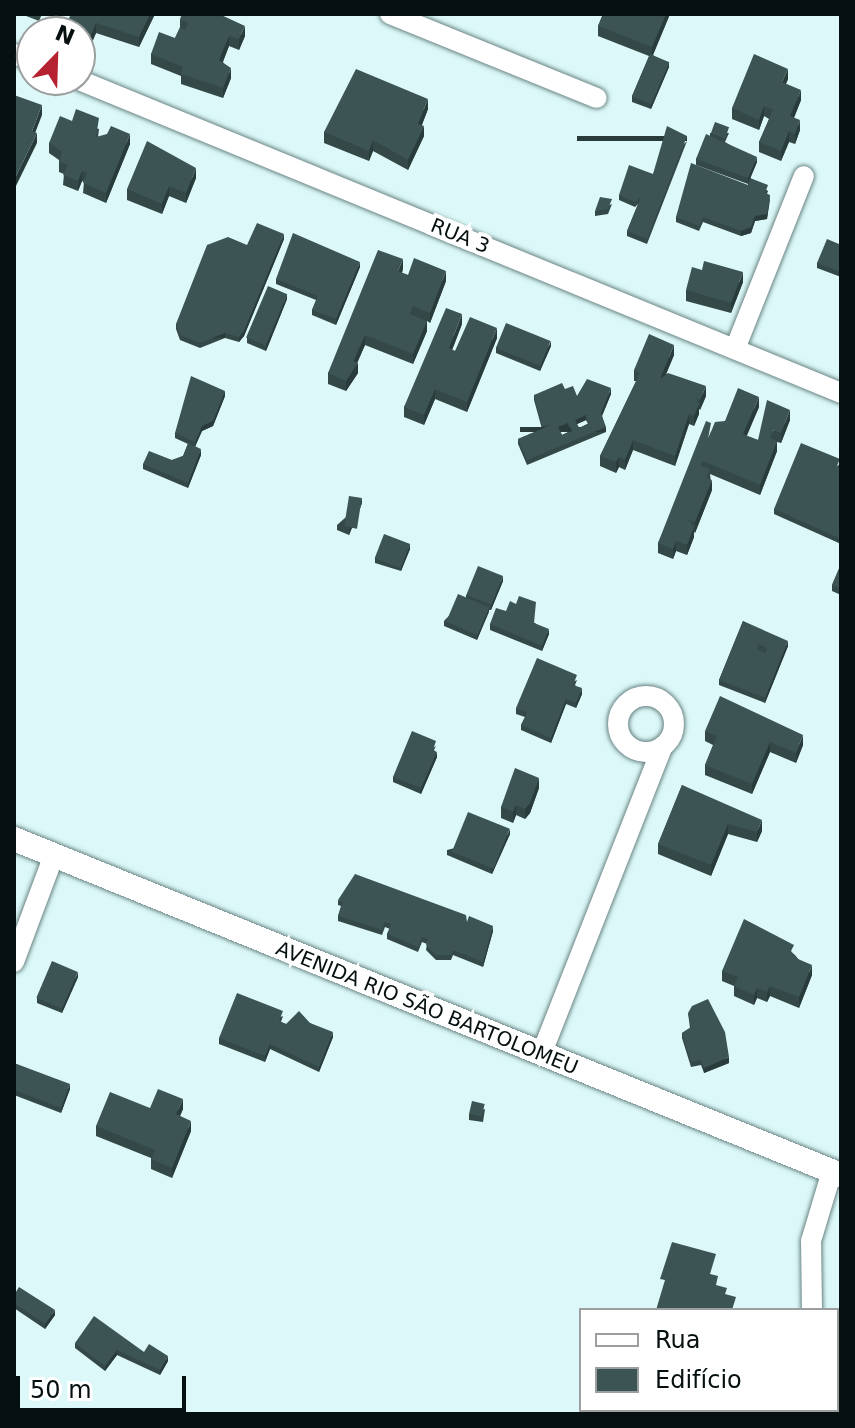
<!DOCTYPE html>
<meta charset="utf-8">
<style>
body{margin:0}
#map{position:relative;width:855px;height:1428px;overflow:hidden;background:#dcf8f8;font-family:"DejaVu Sans",sans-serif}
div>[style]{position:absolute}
.roads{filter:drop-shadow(0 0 2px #6a8484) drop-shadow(0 0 2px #6a8484)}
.minor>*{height:20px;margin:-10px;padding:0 10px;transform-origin:10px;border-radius:10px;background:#fff}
.minor>.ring{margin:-10px;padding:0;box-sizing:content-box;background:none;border:20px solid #fff;border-radius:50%}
.tertiary>*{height:24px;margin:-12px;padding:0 12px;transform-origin:12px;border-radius:12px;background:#fff}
.wall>*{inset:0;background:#344848}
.shaded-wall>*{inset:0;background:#2a3b3b;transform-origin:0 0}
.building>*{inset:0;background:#3c5454;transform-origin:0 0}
span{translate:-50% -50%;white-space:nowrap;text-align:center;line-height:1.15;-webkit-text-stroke:8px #fff;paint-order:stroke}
.street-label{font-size:20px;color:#061010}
.frame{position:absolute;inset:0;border:16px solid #061010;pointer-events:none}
.legend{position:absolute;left:579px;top:1308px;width:260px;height:104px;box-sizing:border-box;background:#fff;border:2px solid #9b9f9f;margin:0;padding:10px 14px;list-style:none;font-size:24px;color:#061010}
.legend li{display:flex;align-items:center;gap:16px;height:40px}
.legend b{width:40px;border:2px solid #9b9f9f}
.north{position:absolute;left:16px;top:16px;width:80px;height:80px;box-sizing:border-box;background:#fff;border:2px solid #9b9f9f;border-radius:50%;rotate:23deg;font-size:22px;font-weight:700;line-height:32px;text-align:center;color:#061010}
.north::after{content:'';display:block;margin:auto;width:28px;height:36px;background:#b52332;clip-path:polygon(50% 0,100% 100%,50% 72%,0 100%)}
.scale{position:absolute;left:16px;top:1376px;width:170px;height:36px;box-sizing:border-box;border:4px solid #061010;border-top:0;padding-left:10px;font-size:24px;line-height:28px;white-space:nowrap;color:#061010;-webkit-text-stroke:6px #fff;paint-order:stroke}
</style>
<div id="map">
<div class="roads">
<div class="minor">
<div style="left:390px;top:14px;width:223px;rotate:22.1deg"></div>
<div style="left:14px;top:54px;width:19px;rotate:21deg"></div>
<div style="left:79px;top:80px;width:824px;rotate:22.33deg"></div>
<div style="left:735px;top:349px;width:186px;rotate:-68.3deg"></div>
<div class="ring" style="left:618px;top:696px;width:36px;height:36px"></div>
<div style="left:14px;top:962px;width:114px;rotate:-69.5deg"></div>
<div style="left:541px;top:1055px;width:332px;rotate:-68.5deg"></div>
<div style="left:812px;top:1310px;width:69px;rotate:-90.8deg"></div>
<div style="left:811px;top:1241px;width:73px;rotate:-73.3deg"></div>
<div style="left:826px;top:1410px;width:4px;rotate:76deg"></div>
</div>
<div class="tertiary">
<div style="left:14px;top:839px;width:893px;rotate:22.11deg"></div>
</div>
</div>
<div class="wall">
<div style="clip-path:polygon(21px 14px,42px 14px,39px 21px)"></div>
<div style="clip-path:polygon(71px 14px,155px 14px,139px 47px,96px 33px,90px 47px,80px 42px,80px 32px,66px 32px,66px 26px)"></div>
<div style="clip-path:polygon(603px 14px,670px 14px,653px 55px,669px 67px,651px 109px,632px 102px,632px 96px,649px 56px,598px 36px,598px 26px)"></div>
<div style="clip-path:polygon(180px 19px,245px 36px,239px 50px,229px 46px,223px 62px,231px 78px,223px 98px,181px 84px,181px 76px,151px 64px,151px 54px,175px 38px,180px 28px)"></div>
<div style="clip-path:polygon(788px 79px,786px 84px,801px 100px,794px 118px,800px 130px,795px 144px,789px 142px,781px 161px,759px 152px,759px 142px,769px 119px,764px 116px,759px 130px,732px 119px,732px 108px)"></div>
<div style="clip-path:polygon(428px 109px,422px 125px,424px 136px,408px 170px,373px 151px,369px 161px,324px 143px,324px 132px)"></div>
<div style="clip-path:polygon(72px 121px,99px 129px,98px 137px,130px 144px,106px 203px,83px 193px,84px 182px,82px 181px,78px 191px,63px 185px,64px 174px,59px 172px,59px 160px,49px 153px,49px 143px)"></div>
<div style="clip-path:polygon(710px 133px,729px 133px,725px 142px,757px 162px,750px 178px,768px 191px,767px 194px,770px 200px,767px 219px,755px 221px,751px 233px,741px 236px,703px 222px,699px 231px,676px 222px,676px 217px,748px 185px,748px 184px,696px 165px,696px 159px,710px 136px)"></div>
<div style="clip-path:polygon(687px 141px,647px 244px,627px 236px,627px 231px,638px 204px,635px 207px,619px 200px,619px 195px,653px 174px)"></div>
<div style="clip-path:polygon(196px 178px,186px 203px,169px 196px,162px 214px,127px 200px,127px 189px)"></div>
<div style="clip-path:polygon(612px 204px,608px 214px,595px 216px,595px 211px)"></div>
<div style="clip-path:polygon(284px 239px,244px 336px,239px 342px,225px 338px,200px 348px,180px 340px,176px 329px,176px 324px,247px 245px)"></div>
<div style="clip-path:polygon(841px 239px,841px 277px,817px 268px,817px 263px,839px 244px)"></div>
<div style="clip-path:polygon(360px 267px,336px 325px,312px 315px,312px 310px,316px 300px,276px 284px,276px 279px)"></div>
<div style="clip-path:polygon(403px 269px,402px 273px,408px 275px,446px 281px,430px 323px,427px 321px,427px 331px,413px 364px,365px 345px,357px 362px,358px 373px,346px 391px,328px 384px,328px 373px)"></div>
<div style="clip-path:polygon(743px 282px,731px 313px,686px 301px,686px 290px)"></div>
<div style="clip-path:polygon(287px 299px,266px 351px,247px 343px,247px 338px)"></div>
<div style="clip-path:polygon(462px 324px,452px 350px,455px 351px,497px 338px,467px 412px,435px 399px,424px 425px,404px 417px,404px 407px)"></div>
<div style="clip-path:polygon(551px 346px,540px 371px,496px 353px,496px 348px)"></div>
<div style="clip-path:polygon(674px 355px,666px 374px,706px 396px,700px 410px,699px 409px,699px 414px,694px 426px,689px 424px,675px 466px,633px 450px,625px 470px,619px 467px,616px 473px,600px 466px,600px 456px,636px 381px,634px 381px,634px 370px)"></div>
<div style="clip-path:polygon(evenodd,565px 389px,577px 396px,611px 394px,602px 416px,606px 432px,527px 465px,518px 444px,518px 439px,542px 429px,534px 400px,534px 395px,565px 389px,586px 420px,588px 424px,579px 428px,577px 424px,586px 420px,565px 389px,568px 428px,570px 431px,562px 435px,560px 431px,568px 428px)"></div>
<div style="clip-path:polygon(225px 396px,213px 426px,202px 431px,195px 446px,201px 455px,188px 488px,143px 469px,143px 464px,172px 460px,183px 456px,188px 444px,175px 438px,175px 433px)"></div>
<div style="clip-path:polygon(759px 407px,746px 436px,758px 440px,790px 420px,781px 443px,777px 442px,777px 451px,760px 495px,710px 474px,712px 490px,695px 533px,694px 532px,694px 537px,687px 555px,676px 551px,673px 559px,658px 553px,658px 543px,711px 432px,725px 421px)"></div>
<div style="clip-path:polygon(840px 464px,839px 467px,841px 467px,841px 544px,774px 514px,774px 509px)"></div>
<div style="clip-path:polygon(362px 503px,349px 535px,337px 530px,337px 525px)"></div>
<div style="clip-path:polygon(410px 549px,401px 571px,375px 563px,375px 558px)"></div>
<div style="clip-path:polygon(841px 564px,841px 595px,832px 591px,832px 585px)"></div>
<div style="clip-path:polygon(503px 581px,491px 610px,489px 610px,477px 640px,444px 626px,444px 621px,466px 598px,466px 595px)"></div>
<div style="clip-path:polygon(506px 611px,535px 623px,549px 634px,542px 651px,490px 630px,490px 624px)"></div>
<div style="clip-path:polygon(743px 621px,788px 646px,765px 703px,719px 685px,719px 680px)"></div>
<div style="clip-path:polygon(577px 680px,575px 685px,582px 694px,576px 708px,566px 704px,551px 743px,521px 730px,521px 725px,525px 717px,516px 714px,516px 708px)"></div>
<div style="clip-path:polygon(705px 731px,803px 745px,796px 763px,770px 752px,752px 794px,705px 775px,705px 765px,713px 745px,705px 741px)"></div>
<div style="clip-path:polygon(436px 746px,434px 750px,437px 757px,421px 794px,393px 782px,393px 777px)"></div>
<div style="clip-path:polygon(682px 785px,762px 831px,757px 842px,728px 834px,711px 876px,658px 854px,658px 844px)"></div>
<div style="clip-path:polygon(539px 788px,530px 813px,525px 819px,516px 815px,513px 823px,501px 818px,501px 807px)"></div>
<div style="clip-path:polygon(510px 834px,492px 874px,447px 855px,447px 850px)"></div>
<div style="clip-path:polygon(338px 900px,467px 922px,493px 931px,483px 967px,453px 955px,451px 960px,436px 960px,426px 950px,427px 944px,422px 942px,418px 952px,387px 939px,387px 934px,390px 929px,385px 927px,382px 935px,338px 921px,338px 916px,341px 906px,338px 905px)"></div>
<div style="clip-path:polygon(794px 954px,812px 975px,799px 1008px,770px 996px,767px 1002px,757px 998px,754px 1005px,734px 996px,734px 986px,722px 981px,722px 971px)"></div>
<div style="clip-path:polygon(78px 977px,62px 1013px,37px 1003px,37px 998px)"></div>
<div style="clip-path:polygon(688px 1013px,729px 1063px,704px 1073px,701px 1065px,691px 1067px,682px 1038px,682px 1033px,690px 1028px)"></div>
<div style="clip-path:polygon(283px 1016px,281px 1022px,286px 1024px,310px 1023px,333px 1037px,319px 1072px,270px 1049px,265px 1062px,219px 1044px,219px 1038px)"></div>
<div style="clip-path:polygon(14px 1063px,70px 1089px,61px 1113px,14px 1095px)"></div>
<div style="clip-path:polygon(150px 1108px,183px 1109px,180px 1116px,191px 1131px,172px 1178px,151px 1169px,151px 1158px,96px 1136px,96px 1126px)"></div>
<div style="clip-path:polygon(485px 1109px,483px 1122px,469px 1120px,469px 1114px)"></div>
<div style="clip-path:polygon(14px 1295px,55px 1315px,45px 1329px,14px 1308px)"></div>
<div style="clip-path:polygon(75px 1343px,144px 1352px,168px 1361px,160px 1375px,117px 1355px,105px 1371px,75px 1348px)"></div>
</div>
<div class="shaded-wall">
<div style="clip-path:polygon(150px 14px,155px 14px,139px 47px,139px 37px)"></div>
<div style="clip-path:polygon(666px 14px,670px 14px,652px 57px,652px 47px)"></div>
<div style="clip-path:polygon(96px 23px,96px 33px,90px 47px,90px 37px)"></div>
<div style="clip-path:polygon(245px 26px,245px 36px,239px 50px,239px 39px)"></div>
<div style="clip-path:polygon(229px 36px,229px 46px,219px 71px,219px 60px)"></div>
<div style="clip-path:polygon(669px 62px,669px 67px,651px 109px,651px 104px)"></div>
<div style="clip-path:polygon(231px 68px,231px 78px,223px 98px,223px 88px)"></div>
<div style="clip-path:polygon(788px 69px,788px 79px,782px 92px,782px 82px)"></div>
<div style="clip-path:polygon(801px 90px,801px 100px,790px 127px,790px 116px)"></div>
<div style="clip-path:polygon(428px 99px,428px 109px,418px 134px,418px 124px)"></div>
<div style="clip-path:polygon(42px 105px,42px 115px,32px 141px,32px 131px)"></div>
<div style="clip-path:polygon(764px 106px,764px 116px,759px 130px,759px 120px)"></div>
<div style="clip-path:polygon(800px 120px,800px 130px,795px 144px,795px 134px)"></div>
<div style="clip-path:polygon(424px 126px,424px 136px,408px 170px,408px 160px)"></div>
<div style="clip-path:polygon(789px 131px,789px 142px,781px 161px,781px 151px)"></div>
<div style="clip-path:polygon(37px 133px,37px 143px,14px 190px,14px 180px)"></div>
<div style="clip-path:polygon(130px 134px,130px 144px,106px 203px,106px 193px)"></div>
<div style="left:687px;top:136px;width:5px;height:110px;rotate:90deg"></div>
<div style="clip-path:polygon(373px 140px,373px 151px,369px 161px,369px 151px)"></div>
<div style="clip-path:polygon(757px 157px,757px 162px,748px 184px,748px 178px)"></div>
<div style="clip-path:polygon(196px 168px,196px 178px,186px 203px,186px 193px)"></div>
<div style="clip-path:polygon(82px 171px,82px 181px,78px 191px,78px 181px)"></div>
<div style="clip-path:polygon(169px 186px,169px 196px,162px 214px,162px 204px)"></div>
<div style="clip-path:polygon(770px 195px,767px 219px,755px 221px,751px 233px,741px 236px,741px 231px,755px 216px)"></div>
<div style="clip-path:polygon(284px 234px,284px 239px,244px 336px,239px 342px,239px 337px)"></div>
<div style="clip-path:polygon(403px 259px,403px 269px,398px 282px,398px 271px)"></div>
<div style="clip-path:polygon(360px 262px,360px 267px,336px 325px,336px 319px)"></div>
<div style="clip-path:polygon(446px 271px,446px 281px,430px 323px,430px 313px)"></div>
<div style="clip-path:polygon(743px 272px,743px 282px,731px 313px,731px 303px)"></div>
<div style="clip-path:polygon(287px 294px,287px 299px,266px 351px,266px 346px)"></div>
<div style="clip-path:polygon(462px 314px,462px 324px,449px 358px,449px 348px)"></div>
<div style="clip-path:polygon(427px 321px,427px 331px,413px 364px,413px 354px)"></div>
<div style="clip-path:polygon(497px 328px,497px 338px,467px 412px,467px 402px)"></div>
<div style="left:225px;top:333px;width:5px;height:27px;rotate:90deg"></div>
<div style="clip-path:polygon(365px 335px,365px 345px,356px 366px,358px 363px,358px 373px,346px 391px,346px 381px)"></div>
<div style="clip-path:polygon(551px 341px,551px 346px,540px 371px,540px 366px)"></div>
<div style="clip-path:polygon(674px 345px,674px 355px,660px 389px,660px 379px)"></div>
<div style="clip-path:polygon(706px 386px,706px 396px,700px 410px,700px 400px)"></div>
<div style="clip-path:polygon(611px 388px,611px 394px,601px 418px,601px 413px)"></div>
<div style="clip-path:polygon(435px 389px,435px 399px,424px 425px,424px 415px)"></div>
<div style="clip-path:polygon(225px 391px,225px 396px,213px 426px,202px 431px,195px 447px,195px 442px,202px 426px)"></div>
<div style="clip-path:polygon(759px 397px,759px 407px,743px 445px,743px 434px)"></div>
<div style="clip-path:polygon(699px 404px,699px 414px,694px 426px,694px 416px)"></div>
<div style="clip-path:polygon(790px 410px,790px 420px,781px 443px,781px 433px)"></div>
<div style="clip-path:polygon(689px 414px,689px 424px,675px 466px,675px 456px)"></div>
<div style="clip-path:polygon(586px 415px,586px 420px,575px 425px,575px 420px)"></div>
<div style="clip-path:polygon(568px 423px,568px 428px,558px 432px,558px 427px)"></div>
<div style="left:606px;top:427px;width:5px;height:86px;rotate:90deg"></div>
<div style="clip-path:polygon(633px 440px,633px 450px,625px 470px,625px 460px)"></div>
<div style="clip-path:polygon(777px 441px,777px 451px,760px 495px,760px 485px)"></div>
<div style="clip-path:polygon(201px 449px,201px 455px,188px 488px,188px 483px)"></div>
<div style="clip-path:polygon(619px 457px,619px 467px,616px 473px,616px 462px)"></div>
<div style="clip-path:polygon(712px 480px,712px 490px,695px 533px,695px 522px)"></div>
<div style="clip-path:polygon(362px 498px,362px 503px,349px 535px,349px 530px)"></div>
<div style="clip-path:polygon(694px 527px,694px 537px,687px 555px,687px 545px)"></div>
<div style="clip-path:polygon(676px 541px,676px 551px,673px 559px,673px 549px)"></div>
<div style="clip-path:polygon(410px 544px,410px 549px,401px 571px,401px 566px)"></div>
<div style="clip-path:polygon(503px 576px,503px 581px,491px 610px,491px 605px)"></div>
<div style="clip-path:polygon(489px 607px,489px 612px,477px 640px,477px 635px)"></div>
<div style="clip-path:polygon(549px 629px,549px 634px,542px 651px,542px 646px)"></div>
<div style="clip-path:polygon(788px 641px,788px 646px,765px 703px,765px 698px)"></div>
<div style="clip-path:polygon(582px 688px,582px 694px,576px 708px,576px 703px)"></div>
<div style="clip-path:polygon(566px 699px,566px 704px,551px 743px,551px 738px)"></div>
<div style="clip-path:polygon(803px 735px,803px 745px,796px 763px,796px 753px)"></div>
<div style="clip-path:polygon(770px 742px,770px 752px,752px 794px,752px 784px)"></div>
<div style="clip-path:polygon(437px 752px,437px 757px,421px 794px,421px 788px)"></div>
<div style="clip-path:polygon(539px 778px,539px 788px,530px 813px,525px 819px,525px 809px)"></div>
<div style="clip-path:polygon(516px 805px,516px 815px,513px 823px,513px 812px)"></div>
<div style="clip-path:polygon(762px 820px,762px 831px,757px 842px,757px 832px)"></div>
<div style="clip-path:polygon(728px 824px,728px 834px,711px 876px,711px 865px)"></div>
<div style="clip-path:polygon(510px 829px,510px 834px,492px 874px,492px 869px)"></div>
<div style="clip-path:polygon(493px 926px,493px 931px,483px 967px,483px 962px)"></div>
<div style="clip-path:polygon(812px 965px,812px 975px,799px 1008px,799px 997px)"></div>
<div style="clip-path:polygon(78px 972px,78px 977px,62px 1013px,62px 1008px)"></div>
<div style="clip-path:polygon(770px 986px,770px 996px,767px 1002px,767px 992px)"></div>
<div style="clip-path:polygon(757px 988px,757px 998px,754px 1005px,754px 995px)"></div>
<div style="clip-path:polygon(333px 1032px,333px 1037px,319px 1072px,319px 1067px)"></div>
<div style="clip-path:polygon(270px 1044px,270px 1049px,265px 1062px,265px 1056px)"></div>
<div style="clip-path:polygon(729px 1057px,729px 1063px,704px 1073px,704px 1068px)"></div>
<div style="clip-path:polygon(70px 1084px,70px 1089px,61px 1113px,61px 1108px)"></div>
<div style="clip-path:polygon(183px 1099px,183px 1109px,176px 1125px,176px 1114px)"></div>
<div style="clip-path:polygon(191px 1121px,191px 1131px,172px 1178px,172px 1168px)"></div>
<div style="clip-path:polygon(55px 1310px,55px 1315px,45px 1329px,45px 1324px)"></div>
<div style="clip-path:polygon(117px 1350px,117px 1355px,105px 1371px,105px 1366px)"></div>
<div style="clip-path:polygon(168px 1356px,168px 1361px,160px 1375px,160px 1370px)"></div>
</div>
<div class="building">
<div style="clip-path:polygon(71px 14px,150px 14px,139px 37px,96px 23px,90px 37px,66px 26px)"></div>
<div style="clip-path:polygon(182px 14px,219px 14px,245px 26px,239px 39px,229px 36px,219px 60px,231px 68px,223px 88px,181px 74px,183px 67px,151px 54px,159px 32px,175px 38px,180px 27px,185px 30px,188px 23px,180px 19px)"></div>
<div style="clip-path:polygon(603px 14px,666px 14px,652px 47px,598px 26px)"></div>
<div style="left:650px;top:54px;width:21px;height:46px;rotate:23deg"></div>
<div style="clip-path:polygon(754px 54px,788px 69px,782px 82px,801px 90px,790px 116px,800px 120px,795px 134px,789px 131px,781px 151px,759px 142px,773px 110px,764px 106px,759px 120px,732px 108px)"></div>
<div style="clip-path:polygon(356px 69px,428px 99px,418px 124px,424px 126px,408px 160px,373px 140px,369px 151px,324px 132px)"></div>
<div style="clip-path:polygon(14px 95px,42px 105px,32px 131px,37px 133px,14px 180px)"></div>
<div style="clip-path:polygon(76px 109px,99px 118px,96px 137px,107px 134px,111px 126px,130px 134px,106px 193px,83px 183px,87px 173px,82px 171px,78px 181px,63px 175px,68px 165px,59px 162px,62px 152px,49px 143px,60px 116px,72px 121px)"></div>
<div style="left:715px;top:122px;width:15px;height:12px;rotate:20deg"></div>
<div style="clip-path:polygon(667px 126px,687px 136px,647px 239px,627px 231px,641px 197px,635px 202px,619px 195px,629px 165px,653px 174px)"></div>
<div style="clip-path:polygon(706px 134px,757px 157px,748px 178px,696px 159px)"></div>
<div style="clip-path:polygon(147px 141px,196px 168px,186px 193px,169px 186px,162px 204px,127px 189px)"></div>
<div style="clip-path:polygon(691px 163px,748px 185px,750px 178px,768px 185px,765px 193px,770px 195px,767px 214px,755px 216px,751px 227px,741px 231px,703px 217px,699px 226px,676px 217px)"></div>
<div style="clip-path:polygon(600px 197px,612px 199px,608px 209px,595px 211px)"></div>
<div style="clip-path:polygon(257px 223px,284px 234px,244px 331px,239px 337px,225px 333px,200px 343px,180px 335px,176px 324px,207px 245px,228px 237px,247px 245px)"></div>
<div style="clip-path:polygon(293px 233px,360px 262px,336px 319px,312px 310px,318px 296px,276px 279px)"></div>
<div style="clip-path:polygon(827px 239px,839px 244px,841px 239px,841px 272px,817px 263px)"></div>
<div style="clip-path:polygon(378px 250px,403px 259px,398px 271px,408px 275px,414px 258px,446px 271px,430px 313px,413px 306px,410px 314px,427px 321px,413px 354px,365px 335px,353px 361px,358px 363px,346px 381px,328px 373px)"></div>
<div style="clip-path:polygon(704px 261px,743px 272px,731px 303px,686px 290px,692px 267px,702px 270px)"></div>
<div style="left:268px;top:286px;width:21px;height:56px;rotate:23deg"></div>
<div style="clip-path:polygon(446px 308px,462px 314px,449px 348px,455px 351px,470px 317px,497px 328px,467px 402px,435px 389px,424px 415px,404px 407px)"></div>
<div style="left:506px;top:323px;width:48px;height:27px;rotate:22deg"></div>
<div style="clip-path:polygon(649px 334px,674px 345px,660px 379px,668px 373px,706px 386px,700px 400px,696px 398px,699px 404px,694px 416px,689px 414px,675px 456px,633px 440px,625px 460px,619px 457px,616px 462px,600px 456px,636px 382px,639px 373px,634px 370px)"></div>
<div style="clip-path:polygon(191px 376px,225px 391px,213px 421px,202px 426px,195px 442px,175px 433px)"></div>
<div style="clip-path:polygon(evenodd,587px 379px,611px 388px,601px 413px,606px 427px,527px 460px,518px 439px,553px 424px,542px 426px,534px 395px,562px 383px,565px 389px,573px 386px,577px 396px,587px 379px,586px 415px,589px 423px,579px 428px,575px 420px,586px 415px,587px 379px,568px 423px,572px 431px,562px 435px,558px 427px,568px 423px)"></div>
<div style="clip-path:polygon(738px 388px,759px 397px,743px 434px,758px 440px,767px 400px,790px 410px,781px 433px,773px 430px,770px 438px,777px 441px,760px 485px,703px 461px,701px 466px,710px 469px,706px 478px,712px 480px,695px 522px,688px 520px,694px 527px,687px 545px,676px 541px,673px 549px,658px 543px,706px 421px,711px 423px,708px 439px,715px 422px,725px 421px)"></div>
<div style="clip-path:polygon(188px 443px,201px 449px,188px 483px,143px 464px,149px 451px,172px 460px,183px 456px)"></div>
<div style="clip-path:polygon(801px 443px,840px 459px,837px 466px,841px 467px,841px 539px,774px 509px)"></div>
<div style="left:349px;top:496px;width:13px;height:31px;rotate:9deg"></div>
<div style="left:384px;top:534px;width:28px;height:26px;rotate:21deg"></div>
<div style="clip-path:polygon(841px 564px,841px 589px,832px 585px)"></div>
<div style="left:478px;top:566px;width:27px;height:31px;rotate:22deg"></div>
<div style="left:458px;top:594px;width:34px;height:30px;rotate:23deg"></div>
<div style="clip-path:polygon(519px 596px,536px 602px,534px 623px,549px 629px,542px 646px,490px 624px,496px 608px,506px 611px,510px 601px,516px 604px)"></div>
<div style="clip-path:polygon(evenodd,743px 621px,788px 641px,765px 698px,719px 680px,743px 621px,759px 644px,767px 648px,765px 653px,757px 649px,759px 644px)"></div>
<div style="clip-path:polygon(537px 658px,577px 675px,573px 685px,582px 688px,576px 703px,566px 699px,551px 738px,521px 725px,527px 713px,516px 708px)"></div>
<div style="clip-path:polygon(720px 696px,803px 735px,796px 753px,770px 742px,752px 784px,705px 765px,717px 736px,705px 731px)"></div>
<div style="clip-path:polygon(412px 731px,436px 741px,433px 750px,437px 752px,421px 788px,393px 777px)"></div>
<div style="clip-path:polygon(515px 768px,539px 778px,530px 803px,525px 809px,516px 805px,513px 812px,501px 807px)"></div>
<div style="clip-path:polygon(682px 785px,762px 820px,757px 832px,728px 824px,711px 865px,658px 844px)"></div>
<div style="left:468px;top:812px;width:45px;height:43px;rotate:22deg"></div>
<div style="clip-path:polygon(355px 874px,466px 915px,467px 922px,469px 916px,493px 926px,483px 962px,453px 950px,451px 955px,436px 955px,426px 945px,428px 939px,422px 937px,418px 947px,387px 934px,391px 924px,385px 922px,382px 930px,338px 916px,343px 902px,338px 900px)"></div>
<div style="clip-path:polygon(744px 919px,794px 945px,791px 951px,798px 959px,812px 965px,799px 997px,770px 986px,767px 992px,757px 988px,754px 995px,734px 986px,738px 977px,722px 971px)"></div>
<div style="left:52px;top:961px;width:28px;height:40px;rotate:23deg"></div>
<div style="clip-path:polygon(237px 993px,283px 1011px,279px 1021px,286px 1024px,299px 1011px,310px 1023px,333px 1032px,319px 1067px,270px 1044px,265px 1056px,219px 1038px)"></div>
<div style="clip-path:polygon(708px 999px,725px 1032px,729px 1057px,704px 1068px,701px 1060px,691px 1062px,682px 1033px,691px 1027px,688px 1013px,692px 1006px)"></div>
<div style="clip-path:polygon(14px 1063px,70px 1084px,61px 1108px,14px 1090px)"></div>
<div style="clip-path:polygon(158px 1089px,183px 1099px,176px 1114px,191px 1121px,172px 1168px,151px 1159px,155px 1150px,96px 1126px,110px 1092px,150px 1108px)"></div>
<div style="left:472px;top:1101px;width:13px;height:13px;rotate:13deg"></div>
<div style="clip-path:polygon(672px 1242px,716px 1254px,710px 1274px,718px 1276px,716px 1285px,727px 1288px,725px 1294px,736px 1297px,732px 1310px,656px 1310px,665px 1280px,660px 1279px)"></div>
<div style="clip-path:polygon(19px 1287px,55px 1310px,45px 1324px,14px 1303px,14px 1295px)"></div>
<div style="clip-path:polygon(94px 1316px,144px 1352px,149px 1344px,168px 1356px,160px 1370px,117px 1350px,105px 1366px,75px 1343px)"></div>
<div style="clip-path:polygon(702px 1410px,780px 1410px,779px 1413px,765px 1411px,765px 1414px,701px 1414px)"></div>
</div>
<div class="street-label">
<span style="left:460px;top:236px;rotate:22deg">RUA 3</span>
<span style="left:427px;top:1008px;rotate:22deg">AVENIDA RIO SÃO BARTOLOMEU</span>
</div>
<div class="frame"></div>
<ul class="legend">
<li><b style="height:10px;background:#fff"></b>Rua</li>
<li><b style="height:22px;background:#3c5454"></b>Edifício</li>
</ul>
<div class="north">N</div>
<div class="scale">50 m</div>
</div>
